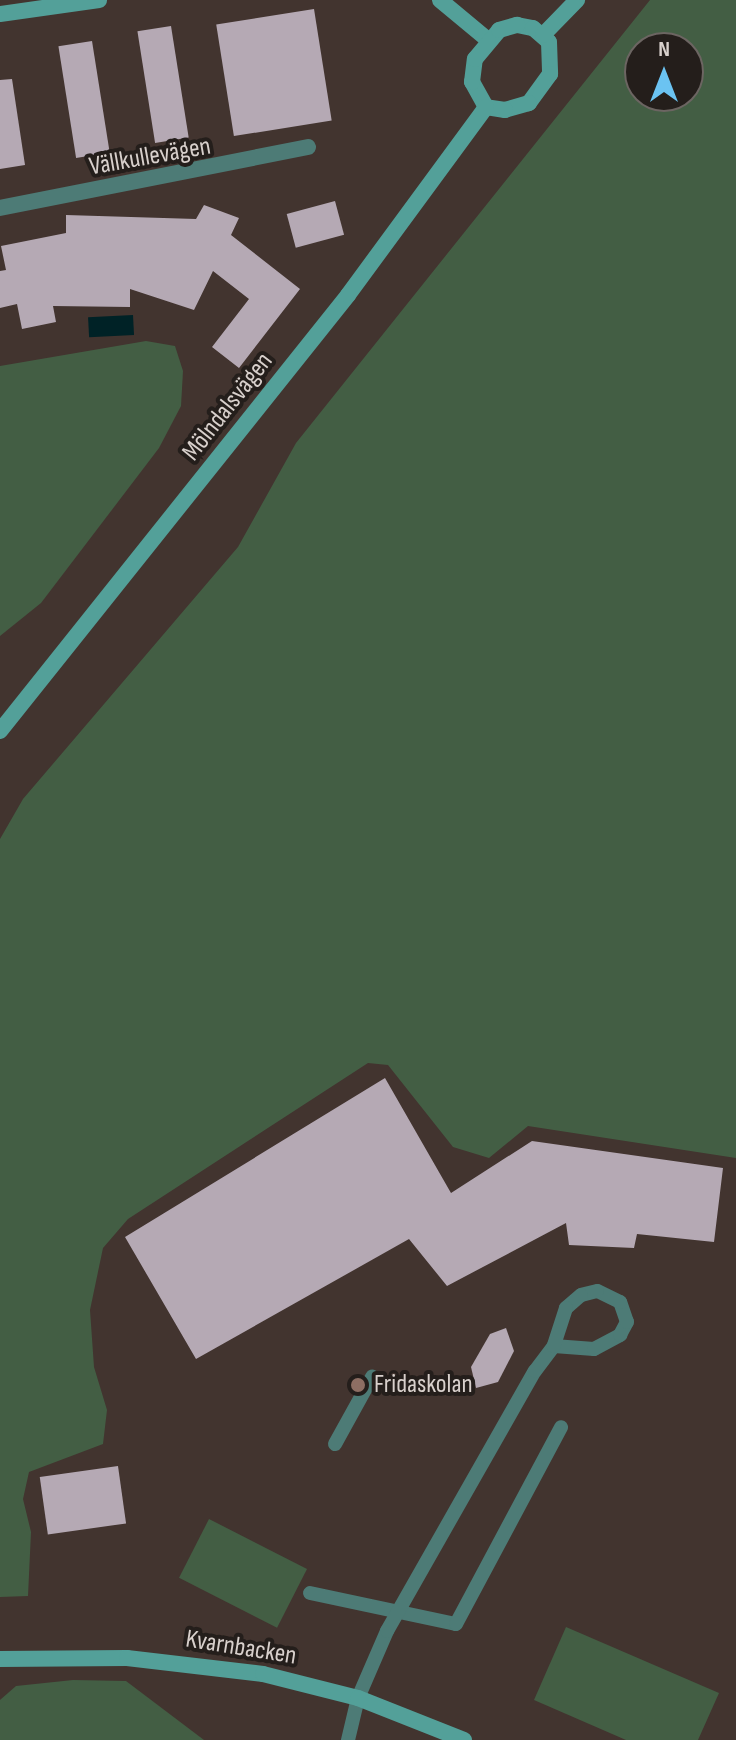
<!DOCTYPE html>
<meta charset="utf-8">
<style>
body{margin:0}
#map{position:relative;width:736px;height:1740px;overflow:hidden;background:#42342f;font-family:"Sofia Sans Condensed",sans-serif}
div>[style]{position:absolute}
.green>*{inset:0;background:#435e44;transform-origin:0 0}
.water>*{inset:0;background:#002226;transform-origin:0 0}
.building>*{inset:0;background:#b5a9b4;transform-origin:0 0}
.lane>*{height:14px;margin:-7px;padding:0 7px;transform-origin:7px;border-radius:7px;background:#4d7b76}
.street>*{height:16px;margin:-8px;padding:0 8px;transform-origin:8px;border-radius:8px;background:#4d7b76}
.secondary>*{height:16px;margin:-8px;padding:0 8px;transform-origin:8px;border-radius:8px;background:#53a099}
.dots>*{width:22px;height:22px;translate:-50% -50%;box-sizing:border-box;border:4px solid #241e1b;border-radius:50%}
span{translate:-50% -50%;white-space:nowrap;text-align:center;line-height:1.15;-webkit-text-stroke:8px #241e1b;paint-order:stroke}
.street-label{font-size:26px;color:#d8d0cc}
.poi-label{font-size:26px;color:#d8d0cc}
.left{translate:0 -50%;text-align:left}
.north{position:absolute;left:624px;top:32px;width:80px;height:80px;box-sizing:border-box;background:#241e1b;border:2px solid #6c6562;border-radius:50%;rotate:0deg;font-size:22px;font-weight:700;line-height:32px;text-align:center;color:#d8d0cc}
.north::after{content:'';display:block;margin:auto;width:28px;height:36px;background:#6bc3f2;clip-path:polygon(50% 0,100% 100%,50% 72%,0 100%)}
</style>
<div id="map">
<div class="green">
<div style="clip-path:polygon(evenodd,650px 0,736px 0,736px 1158px,528px 1126px,489px 1158px,453px 1147px,388px 1065px,368px 1063px,128px 1219px,103px 1248px,90px 1310px,94px 1367px,107px 1410px,103px 1444px,29px 1472px,23px 1499px,31px 1532px,28px 1596px,0 1597px,0 839px,23px 799px,238px 547px,296px 443px,650px 0,640px 48px,688px 48px,688px 96px,640px 96px,640px 48px)"></div>
<div style="clip-path:polygon(146px 341px,175px 346px,183px 371px,181px 406px,159px 448px,41px 603px,0 636px,0 366px)"></div>
<div style="left:209px;top:1519px;width:110px;height:66px;rotate:27deg"></div>
<div style="clip-path:polygon(566px 1627px,719px 1693px,698px 1740px,626px 1740px,534px 1700px)"></div>
<div style="clip-path:polygon(73px 1680px,126px 1681px,204px 1740px,0 1740px,0 1700px,16px 1686px)"></div>
</div>
<div class="water">
<div style="left:133px;top:315px;width:20px;height:45px;rotate:87deg"></div>
</div>
<div class="building">
<div style="left:314px;top:9px;width:113px;height:99px;rotate:81deg"></div>
<div style="left:171px;top:26px;width:113px;height:34px;rotate:81deg"></div>
<div style="left:92px;top:41px;width:113px;height:34px;rotate:81deg"></div>
<div style="clip-path:polygon(12px 79px,25px 165px,0 169px,0 80px)"></div>
<div style="left:335px;top:201px;width:35px;height:50px;rotate:75deg"></div>
<div style="clip-path:polygon(204px 205px,239px 218px,231px 235px,300px 289px,239px 368px,212px 347px,249px 299px,213px 271px,194px 310px,130px 289px,130px 307px,53px 306px,56px 322px,22px 329px,17px 304px,0 308px,0 271px,6px 270px,1px 246px,66px 233px,66px 215px,196px 219px)"></div>
<div style="clip-path:polygon(385px 1078px,451px 1193px,532px 1141px,723px 1168px,714px 1242px,637px 1234px,634px 1248px,569px 1245px,566px 1223px,447px 1286px,409px 1239px,196px 1359px,125px 1237px)"></div>
<div style="clip-path:polygon(506px 1328px,514px 1351px,498px 1382px,476px 1388px,471px 1367px,490px 1334px)"></div>
<div style="left:118px;top:1466px;width:58px;height:79px;rotate:82deg"></div>
</div>
<div class="lane">
<div style="left:335px;top:1444px;width:77px;rotate:-61.1deg"></div>
<div style="left:310px;top:1593px;width:149px;rotate:12deg"></div>
<div style="left:456px;top:1624px;width:223px;rotate:-61.9deg"></div>
<div style="left:348px;top:1740px;width:43px;rotate:-76.6deg"></div>
<div style="left:358px;top:1698px;width:73px;rotate:-66.6deg"></div>
<div style="left:387px;top:1631px;width:299px;rotate:-60.4deg"></div>
<div style="left:535px;top:1371px;width:31px;rotate:-53deg"></div>
<div style="left:554px;top:1346px;width:40px;rotate:4.3deg"></div>
<div style="left:594px;top:1349px;width:30px;rotate:-28deg"></div>
<div style="left:620px;top:1335px;width:15px;rotate:-62deg"></div>
<div style="left:627px;top:1322px;width:21px;rotate:-109deg"></div>
<div style="left:620px;top:1302px;width:25px;rotate:-154deg"></div>
<div style="left:597px;top:1291px;width:16px;rotate:166deg"></div>
<div style="left:581px;top:1295px;width:20px;rotate:139deg"></div>
<div style="left:566px;top:1308px;width:40px;rotate:108deg"></div>
</div>
<div class="street">
<div style="left:0;top:208px;width:314px;rotate:-11.2deg"></div>
</div>
<div class="secondary">
<div style="left:440px;top:0;width:62px;rotate:39.8deg"></div>
<div style="left:0;top:14px;width:100px;rotate:-8deg"></div>
<div style="left:517px;top:25px;width:16px;rotate:11deg"></div>
<div style="left:533px;top:28px;width:21px;rotate:41deg"></div>
<div style="left:549px;top:42px;width:32px;rotate:88deg"></div>
<div style="left:550px;top:74px;width:36px;rotate:126deg"></div>
<div style="left:529px;top:103px;width:25px;rotate:164deg"></div>
<div style="left:505px;top:110px;width:19px;rotate:-171deg"></div>
<div style="left:486px;top:107px;width:29px;rotate:-119deg"></div>
<div style="left:472px;top:82px;width:23px;rotate:-83deg"></div>
<div style="left:475px;top:59px;width:38px;rotate:-50deg"></div>
<div style="left:499px;top:30px;width:19px;rotate:-16deg"></div>
<div style="left:543px;top:35px;width:49px;rotate:-45.8deg"></div>
<div style="left:0;top:731px;width:558px;rotate:-51.4deg"></div>
<div style="left:348px;top:295px;width:233px;rotate:-53.7deg"></div>
<div style="left:0;top:1659px;width:127px;rotate:-0.5deg"></div>
<div style="left:127px;top:1658px;width:137px;rotate:6.7deg"></div>
<div style="left:263px;top:1674px;width:98px;rotate:14.2deg"></div>
<div style="left:358px;top:1698px;width:114px;rotate:21.6deg"></div>
</div>
<div class="dots">
<div style="left:358px;top:1385px;background:#8d6e63"></div>
</div>
<div class="street-label">
<span style="left:150px;top:157px;rotate:-10deg">Vällkullevägen</span>
<span style="left:228px;top:407px;rotate:-52deg">Mölndalsvägen</span>
<span style="left:241px;top:1648px;rotate:9deg">Kvarnbacken</span>
</div>
<div class="poi-label">
<span class="left" style="left:374px;top:1385px">Fridaskolan</span>
</div>
<div class="north">N</div>
</div>
